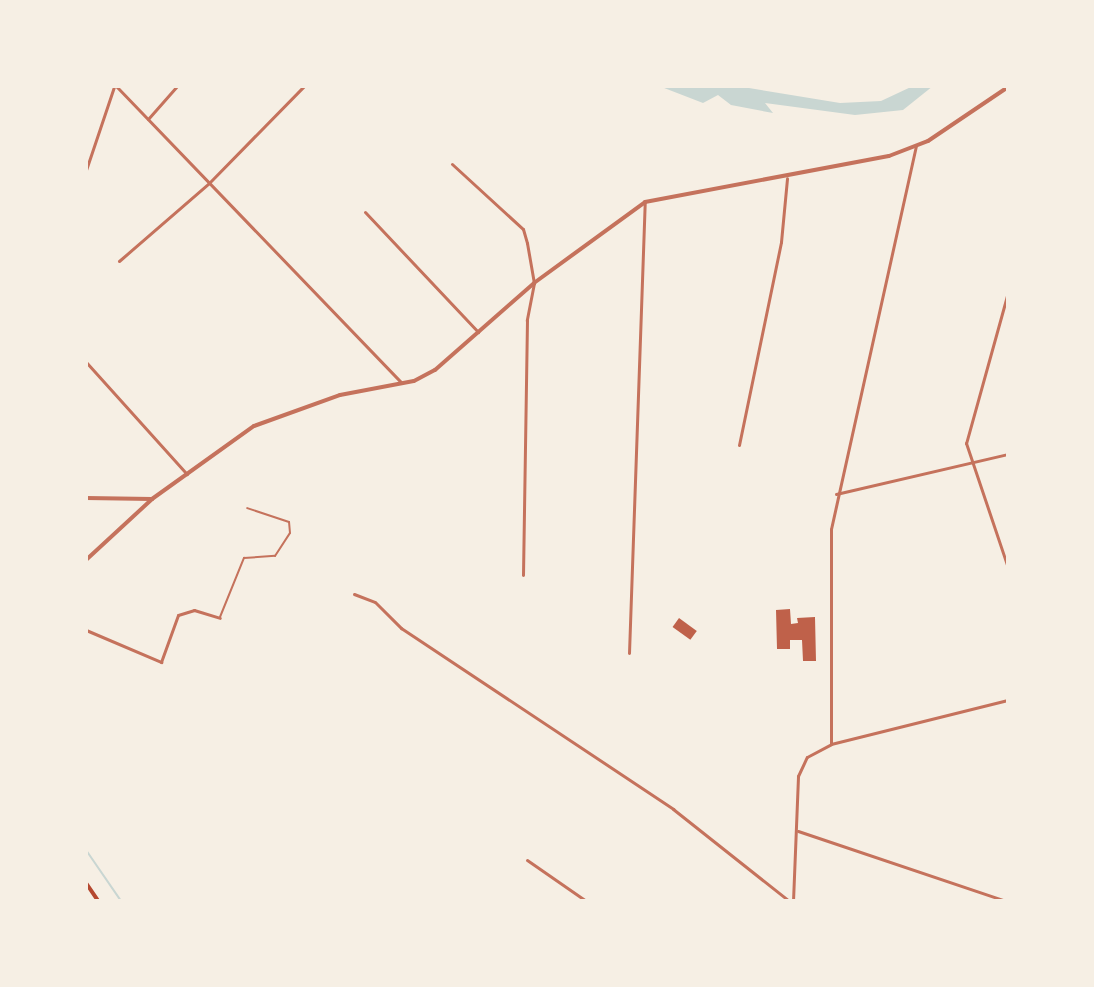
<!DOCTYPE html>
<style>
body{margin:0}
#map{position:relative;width:1094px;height:987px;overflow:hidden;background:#f6efe4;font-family:Mulish,sans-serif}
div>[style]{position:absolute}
.water>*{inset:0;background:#c9d6d2}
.stream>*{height:2px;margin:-1px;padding:0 1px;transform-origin:1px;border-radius:1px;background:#c9d6d2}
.building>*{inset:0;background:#bf614a;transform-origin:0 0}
.service>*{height:2px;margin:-1px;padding:0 1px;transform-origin:1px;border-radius:1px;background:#c5725c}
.minor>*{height:3px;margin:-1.5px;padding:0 1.5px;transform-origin:1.5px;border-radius:1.5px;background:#c5725c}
.tertiary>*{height:4px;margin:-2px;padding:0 2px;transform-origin:2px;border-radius:2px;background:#c5725c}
.secondary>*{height:4px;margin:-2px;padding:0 2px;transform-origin:2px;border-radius:2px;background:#b5482f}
span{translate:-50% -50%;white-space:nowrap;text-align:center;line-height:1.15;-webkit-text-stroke:7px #f6efe4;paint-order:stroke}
.frame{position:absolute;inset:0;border:88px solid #f6efe4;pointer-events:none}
</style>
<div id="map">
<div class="water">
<div style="clip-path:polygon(659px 86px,737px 86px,840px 103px,881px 101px,913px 86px,933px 86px,903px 110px,855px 115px,765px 103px,773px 113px,731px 105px,718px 95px,703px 103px)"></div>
</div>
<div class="stream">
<div style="left:86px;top:850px;width:62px;rotate:55.5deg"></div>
</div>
<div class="building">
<div style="clip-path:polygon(790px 609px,791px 624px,798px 623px,797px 618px,815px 617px,816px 661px,803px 661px,802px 640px,790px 640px,790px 649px,777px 649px,776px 610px)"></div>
<div style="left:679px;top:618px;width:22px;height:11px;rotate:36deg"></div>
</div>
<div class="service">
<div style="left:220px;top:617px;width:64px;rotate:-67.9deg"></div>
<div style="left:244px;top:558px;width:31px;rotate:-4deg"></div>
<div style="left:275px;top:556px;width:27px;rotate:-57deg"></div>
<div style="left:290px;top:533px;width:11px;rotate:-95deg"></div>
<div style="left:289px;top:522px;width:44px;rotate:-161.6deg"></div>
</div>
<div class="minor">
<div style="left:116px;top:86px;width:412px;rotate:46.1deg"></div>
<div style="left:148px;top:119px;width:44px;rotate:-48.7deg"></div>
<div style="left:452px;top:164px;width:96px;rotate:42.5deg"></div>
<div style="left:523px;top:229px;width:15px;rotate:74deg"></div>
<div style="left:527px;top:243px;width:41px;rotate:80.1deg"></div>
<div style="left:534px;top:283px;width:38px;rotate:101deg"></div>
<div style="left:527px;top:320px;width:255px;rotate:90.9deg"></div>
<div style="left:86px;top:170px;width:88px;rotate:-71.4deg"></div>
<div style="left:365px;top:212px;width:165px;rotate:46.7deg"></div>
<div style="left:119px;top:261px;width:119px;rotate:-40.9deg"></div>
<div style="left:209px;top:183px;width:136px;rotate:-45.6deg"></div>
<div style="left:1008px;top:292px;width:157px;rotate:105.5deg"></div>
<div style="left:966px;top:443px;width:132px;rotate:71.4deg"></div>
<div style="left:86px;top:362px;width:151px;rotate:48deg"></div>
<div style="left:739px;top:445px;width:207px;rotate:-78.3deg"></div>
<div style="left:781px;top:242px;width:64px;rotate:-84.6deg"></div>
<div style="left:836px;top:494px;width:177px;rotate:-13.1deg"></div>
<div style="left:354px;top:594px;width:22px;rotate:21deg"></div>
<div style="left:375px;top:602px;width:37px;rotate:45deg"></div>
<div style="left:401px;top:628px;width:327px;rotate:33.6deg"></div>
<div style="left:673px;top:809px;width:148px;rotate:38.4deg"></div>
<div style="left:86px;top:630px;width:82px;rotate:23.1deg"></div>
<div style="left:161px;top:662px;width:50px;rotate:-70.1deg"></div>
<div style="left:178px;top:615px;width:17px;rotate:-17deg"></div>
<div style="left:194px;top:610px;width:27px;rotate:17deg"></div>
<div style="left:629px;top:653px;width:451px;rotate:-88deg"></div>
<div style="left:831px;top:744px;width:215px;rotate:-90deg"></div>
<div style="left:831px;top:529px;width:392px;rotate:-77.5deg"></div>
<div style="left:798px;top:831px;width:219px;rotate:18.6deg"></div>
<div style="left:527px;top:860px;width:72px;rotate:34.8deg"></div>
<div style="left:793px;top:901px;width:125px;rotate:-87.7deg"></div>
<div style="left:798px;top:776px;width:21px;rotate:-65deg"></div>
<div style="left:807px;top:757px;width:27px;rotate:-28deg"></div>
<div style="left:831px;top:744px;width:182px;rotate:-14deg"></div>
</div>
<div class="tertiary">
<div style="left:86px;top:498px;width:66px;rotate:0.9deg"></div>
<div style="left:86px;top:560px;width:90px;rotate:-42.7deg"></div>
<div style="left:152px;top:499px;width:125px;rotate:-35.6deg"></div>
<div style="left:254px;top:426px;width:91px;rotate:-19.8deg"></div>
<div style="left:340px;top:395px;width:75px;rotate:-10.7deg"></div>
<div style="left:414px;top:381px;width:24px;rotate:-28deg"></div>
<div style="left:435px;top:370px;width:132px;rotate:-41.3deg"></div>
<div style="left:534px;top:283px;width:137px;rotate:-36.1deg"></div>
<div style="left:645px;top:202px;width:248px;rotate:-10.7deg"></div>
<div style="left:889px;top:156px;width:42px;rotate:-21deg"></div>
<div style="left:928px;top:141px;width:97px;rotate:-34deg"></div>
</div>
<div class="secondary">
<div style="left:86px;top:883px;width:22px;rotate:56deg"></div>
</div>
<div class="frame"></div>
</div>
